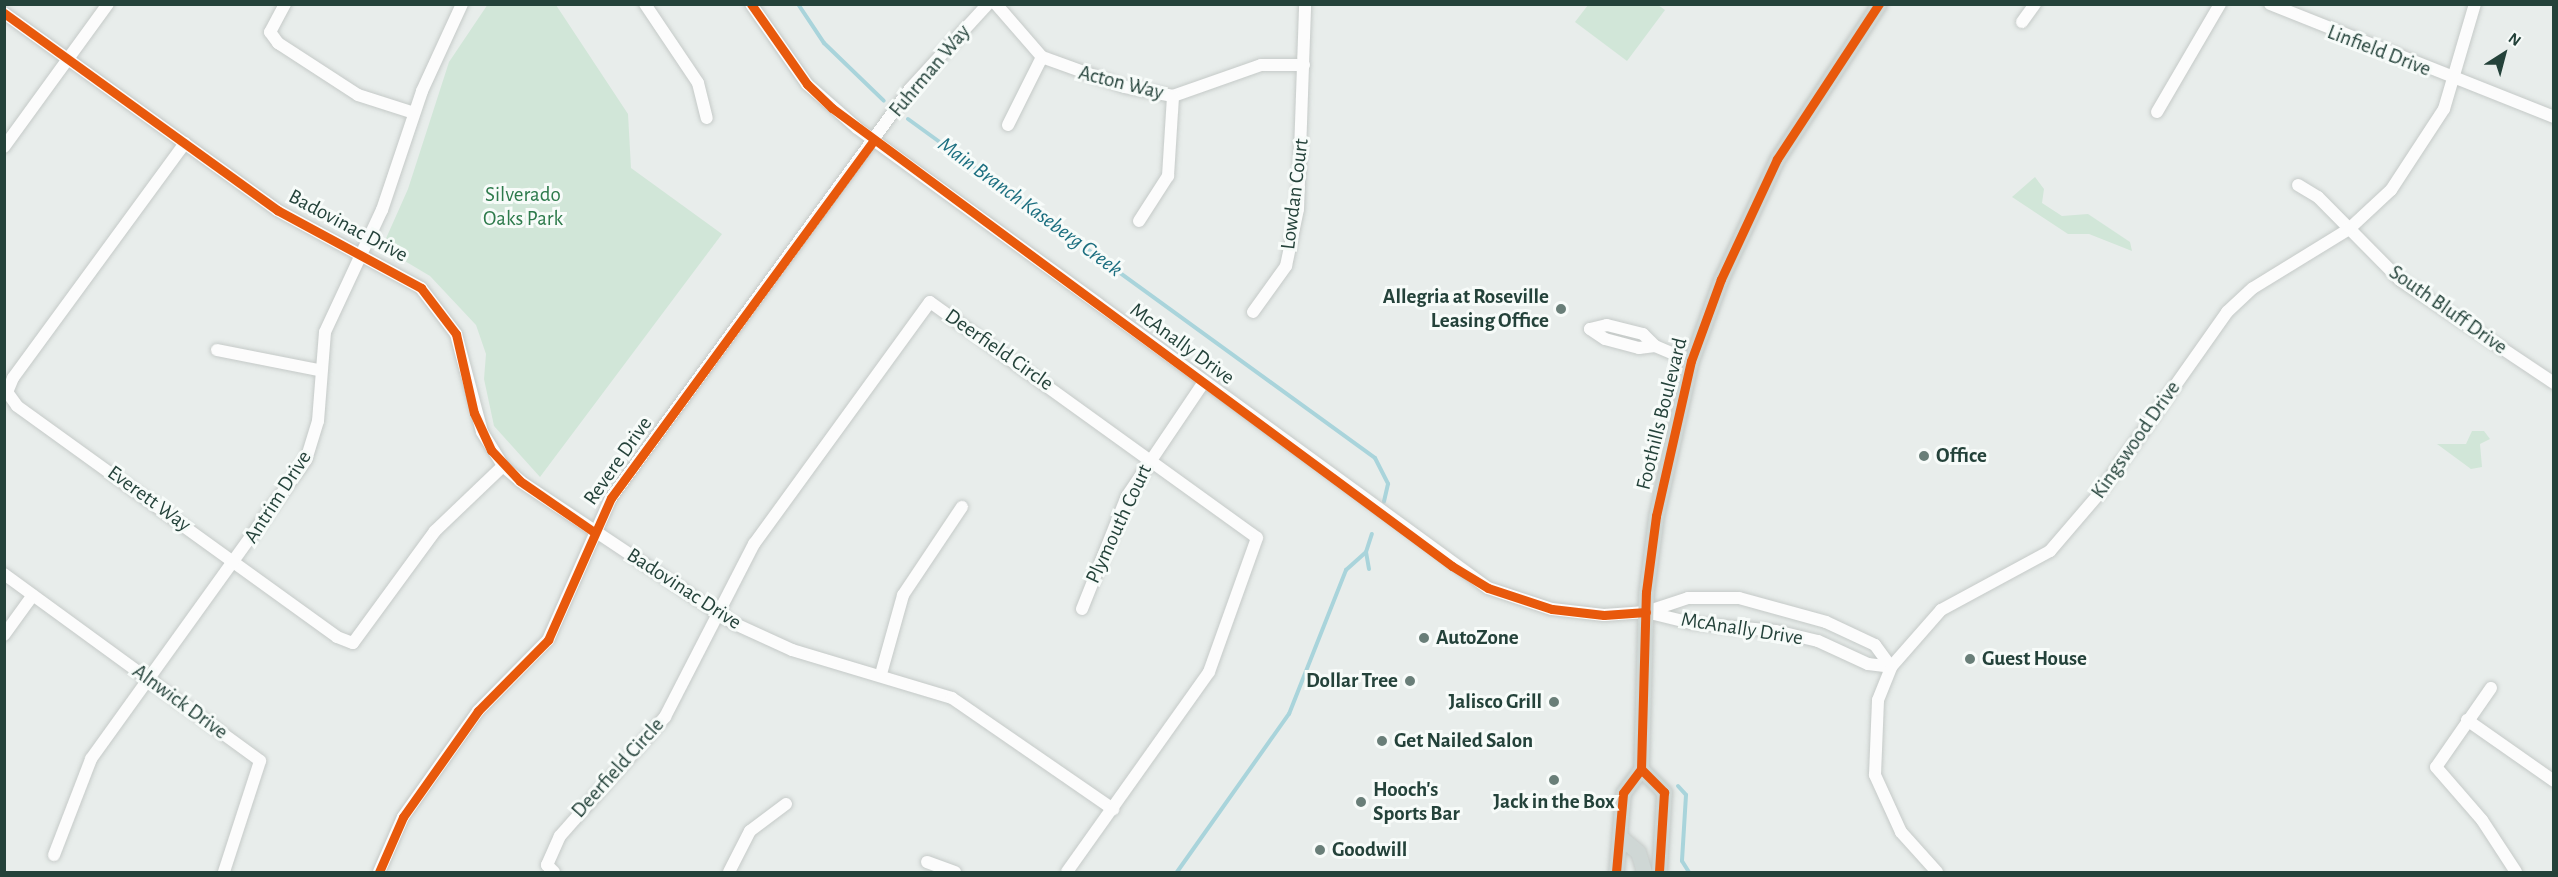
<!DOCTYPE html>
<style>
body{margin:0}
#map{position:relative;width:2558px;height:877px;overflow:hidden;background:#e8edeb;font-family:"Alegreya Sans",sans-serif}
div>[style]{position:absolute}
.green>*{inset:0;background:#d1e6d8}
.stream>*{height:4px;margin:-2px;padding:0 2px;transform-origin:2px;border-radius:2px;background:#a9d4db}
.roads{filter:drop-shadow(0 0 2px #c5cac8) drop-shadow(0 0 2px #c5cac8)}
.minor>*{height:12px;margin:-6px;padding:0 6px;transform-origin:6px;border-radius:6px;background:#fcfcfc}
.major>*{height:15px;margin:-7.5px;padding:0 7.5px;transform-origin:7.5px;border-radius:7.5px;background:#cfd7d5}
.cycleway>*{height:9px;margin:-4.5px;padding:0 4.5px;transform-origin:4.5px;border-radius:4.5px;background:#e8590c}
.dots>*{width:16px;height:16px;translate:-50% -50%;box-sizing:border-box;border:3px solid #f7fbf9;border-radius:50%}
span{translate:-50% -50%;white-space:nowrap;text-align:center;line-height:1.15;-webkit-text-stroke:6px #f7fbf9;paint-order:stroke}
.street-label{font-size:21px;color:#24423a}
.park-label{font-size:21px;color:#2d7a4b}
.poi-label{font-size:21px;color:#24423a;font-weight:700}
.right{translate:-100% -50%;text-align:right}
.left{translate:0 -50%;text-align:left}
.water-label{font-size:22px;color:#1c6f80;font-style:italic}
.frame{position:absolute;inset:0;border:6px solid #24423a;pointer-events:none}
.north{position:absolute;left:2474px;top:24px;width:60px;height:60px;-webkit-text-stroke:4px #f7fbf9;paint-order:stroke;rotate:36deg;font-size:16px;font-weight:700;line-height:24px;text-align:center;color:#24423a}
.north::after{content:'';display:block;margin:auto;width:21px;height:27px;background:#24423a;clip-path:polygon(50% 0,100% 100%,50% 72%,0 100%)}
</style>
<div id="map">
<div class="green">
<div style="clip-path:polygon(488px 4px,556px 5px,628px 114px,631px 168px,722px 234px,540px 477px,494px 426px,484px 379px,486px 354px,476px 325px,430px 276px,388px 251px,384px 243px,408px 189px,449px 62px)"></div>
<div style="clip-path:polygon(1588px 5px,1658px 5px,1665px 10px,1627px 61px,1575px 22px)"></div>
<div style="clip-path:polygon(2035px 177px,2044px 189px,2042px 203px,2062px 216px,2088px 214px,2130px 242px,2132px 251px,2089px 234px,2068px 234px,2012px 197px)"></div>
<div style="clip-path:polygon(2472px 431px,2484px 431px,2490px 439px,2480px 444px,2482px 467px,2471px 469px,2437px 444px,2466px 444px)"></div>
</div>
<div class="stream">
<div style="left:798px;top:4px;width:47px;rotate:56.3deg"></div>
<div style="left:824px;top:43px;width:83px;rotate:44deg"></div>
<div style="left:908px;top:119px;width:577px;rotate:35.98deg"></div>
<div style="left:1375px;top:458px;width:29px;rotate:63deg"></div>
<div style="left:1388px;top:484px;width:18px;rotate:103deg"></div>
<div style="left:1369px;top:569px;width:17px;rotate:-100deg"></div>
<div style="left:1366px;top:552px;width:19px;rotate:-72deg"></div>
<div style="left:1678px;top:786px;width:12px;rotate:48deg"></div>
<div style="left:1686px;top:795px;width:66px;rotate:93.5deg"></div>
<div style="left:1682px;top:861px;width:13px;rotate:58deg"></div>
<div style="left:1177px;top:872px;width:194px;rotate:-54.7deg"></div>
<div style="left:1289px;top:714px;width:155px;rotate:-68.4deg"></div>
<div style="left:1346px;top:570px;width:27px;rotate:-42deg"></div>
</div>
<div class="roads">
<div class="minor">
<div style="left:285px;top:4px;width:32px;rotate:118deg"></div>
<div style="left:270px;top:32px;width:14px;rotate:54deg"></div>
<div style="left:278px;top:43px;width:95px;rotate:33deg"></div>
<div style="left:358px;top:95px;width:59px;rotate:17.8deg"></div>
<div style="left:645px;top:4px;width:95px;rotate:56.1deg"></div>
<div style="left:698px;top:83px;width:36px;rotate:76deg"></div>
<div style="left:751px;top:4px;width:98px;rotate:55deg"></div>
<div style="left:807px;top:84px;width:67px;rotate:41.3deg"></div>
<div style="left:857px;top:128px;width:781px;rotate:36.09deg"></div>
<div style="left:1488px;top:588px;width:67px;rotate:18.2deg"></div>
<div style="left:1552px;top:609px;width:52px;rotate:6.6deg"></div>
<div style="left:1604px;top:615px;width:42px;rotate:-4.1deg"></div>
<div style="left:1646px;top:612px;width:44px;rotate:-18.4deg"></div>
<div style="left:1688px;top:598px;width:51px"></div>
<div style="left:1739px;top:598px;width:90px;rotate:15.4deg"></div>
<div style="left:1826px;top:622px;width:54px;rotate:25.1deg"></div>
<div style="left:1875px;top:645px;width:27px;rotate:54deg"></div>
<div style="left:996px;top:4px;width:70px;rotate:49deg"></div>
<div style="left:1042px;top:57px;width:88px;rotate:19.9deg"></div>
<div style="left:1125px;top:87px;width:49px;rotate:10.6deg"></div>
<div style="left:1173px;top:96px;width:93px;rotate:-19.4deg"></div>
<div style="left:1261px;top:65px;width:43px"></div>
<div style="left:2270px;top:4px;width:306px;rotate:21.7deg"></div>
<div style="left:4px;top:13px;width:337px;rotate:35.8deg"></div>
<div style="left:277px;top:210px;width:164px;rotate:28.4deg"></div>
<div style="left:421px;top:288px;width:58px;rotate:52.7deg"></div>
<div style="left:456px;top:334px;width:101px;rotate:75.1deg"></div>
<div style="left:482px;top:432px;width:40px;rotate:58deg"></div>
<div style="left:503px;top:466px;width:23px;rotate:41deg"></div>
<div style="left:520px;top:481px;width:256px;rotate:33.7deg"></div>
<div style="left:733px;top:623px;width:65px;rotate:24.6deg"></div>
<div style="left:792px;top:650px;width:167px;rotate:16.7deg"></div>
<div style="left:952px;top:698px;width:196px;rotate:34.6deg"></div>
<div style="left:2022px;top:22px;width:22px;rotate:-54deg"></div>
<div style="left:2157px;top:112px;width:125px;rotate:-59.7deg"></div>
<div style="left:1008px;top:125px;width:76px;rotate:-63.4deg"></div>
<div style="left:185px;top:143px;width:291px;rotate:126.2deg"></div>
<div style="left:13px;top:378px;width:15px;rotate:113deg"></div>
<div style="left:7px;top:392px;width:17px;rotate:54deg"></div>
<div style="left:17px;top:406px;width:395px;rotate:35.8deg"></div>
<div style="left:337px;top:637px;width:17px;rotate:21deg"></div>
<div style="left:353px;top:643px;width:139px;rotate:-53.8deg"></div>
<div style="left:435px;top:531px;width:94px;rotate:-43.7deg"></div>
<div style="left:4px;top:147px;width:177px;rotate:-54deg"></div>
<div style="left:2298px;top:185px;width:23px;rotate:31deg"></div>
<div style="left:2318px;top:197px;width:117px;rotate:45.3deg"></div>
<div style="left:2400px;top:280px;width:185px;rotate:33.8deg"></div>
<div style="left:1139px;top:221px;width:54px;rotate:-57.2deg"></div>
<div style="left:1168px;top:176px;width:80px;rotate:-86.4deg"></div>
<div style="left:1253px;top:312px;width:57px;rotate:-54.3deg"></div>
<div style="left:1286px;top:266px;width:58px;rotate:-78.1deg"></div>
<div style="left:1298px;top:209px;width:205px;rotate:-88deg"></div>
<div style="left:1590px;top:329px;width:18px;rotate:34deg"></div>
<div style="left:1605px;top:339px;width:35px;rotate:15deg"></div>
<div style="left:1639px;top:348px;width:16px;rotate:-7deg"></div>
<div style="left:1655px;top:346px;width:39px;rotate:23deg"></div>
<div style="left:1590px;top:329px;width:17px;rotate:-13deg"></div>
<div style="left:1607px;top:325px;width:37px;rotate:14deg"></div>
<div style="left:1643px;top:334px;width:17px;rotate:45deg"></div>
<div style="left:217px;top:350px;width:103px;rotate:11.2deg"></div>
<div style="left:4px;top:574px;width:317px;rotate:36.1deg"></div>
<div style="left:260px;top:761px;width:117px;rotate:108deg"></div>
<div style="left:1082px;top:609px;width:122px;rotate:-68.3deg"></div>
<div style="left:1127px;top:496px;width:138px;rotate:-56deg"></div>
<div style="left:1646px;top:612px;width:46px;rotate:13.7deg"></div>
<div style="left:1691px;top:623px;width:85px;rotate:5.4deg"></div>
<div style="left:1776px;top:631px;width:43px;rotate:13.4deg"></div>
<div style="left:1818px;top:641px;width:55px;rotate:24.7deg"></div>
<div style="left:1868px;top:664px;width:23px;rotate:7deg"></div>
<div style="left:4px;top:635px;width:49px;rotate:-54.1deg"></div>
<div style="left:881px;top:674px;width:82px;rotate:-74.4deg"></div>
<div style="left:903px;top:595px;width:106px;rotate:-56.2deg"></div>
<div style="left:2491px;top:688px;width:96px;rotate:124.8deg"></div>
<div style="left:2436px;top:767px;width:70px;rotate:49deg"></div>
<div style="left:2482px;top:820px;width:62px;rotate:56.8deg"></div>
<div style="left:2467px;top:720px;width:106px;rotate:35deg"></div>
<div style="left:54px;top:855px;width:103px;rotate:-68.9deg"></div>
<div style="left:91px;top:759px;width:368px;rotate:-54.3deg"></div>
<div style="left:306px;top:460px;width:41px;rotate:-72.9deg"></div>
<div style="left:318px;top:421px;width:89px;rotate:-85.5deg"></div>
<div style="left:325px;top:332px;width:135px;rotate:-65deg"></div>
<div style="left:382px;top:210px;width:126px;rotate:-71.4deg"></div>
<div style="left:422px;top:91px;width:96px;rotate:-65.3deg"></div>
<div style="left:927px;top:862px;width:30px;rotate:20deg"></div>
<div style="left:379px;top:872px;width:60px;rotate:-66.4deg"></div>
<div style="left:403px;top:817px;width:130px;rotate:-54.7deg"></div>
<div style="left:478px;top:711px;width:100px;rotate:-45.4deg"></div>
<div style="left:548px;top:640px;width:155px;rotate:-66.1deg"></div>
<div style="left:611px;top:498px;width:507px;rotate:-53.83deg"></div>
<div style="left:910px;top:89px;width:115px;rotate:-47.5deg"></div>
<div style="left:554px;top:872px;width:10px;rotate:-135deg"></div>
<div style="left:547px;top:865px;width:32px;rotate:-66deg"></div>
<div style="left:560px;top:836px;width:159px;rotate:-48.6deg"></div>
<div style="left:665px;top:717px;width:195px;rotate:-62.8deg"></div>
<div style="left:754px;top:544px;width:299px;rotate:-54deg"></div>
<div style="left:930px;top:302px;width:403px;rotate:35.8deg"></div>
<div style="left:1257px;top:538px;width:142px;rotate:109.7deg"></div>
<div style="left:1209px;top:672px;width:245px;rotate:125.4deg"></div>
<div style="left:729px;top:872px;width:46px;rotate:-62.9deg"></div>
<div style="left:750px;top:831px;width:45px;rotate:-36.9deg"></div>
<div style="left:1937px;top:872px;width:54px;rotate:-132deg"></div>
<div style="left:1901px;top:832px;width:63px;rotate:-114.5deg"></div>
<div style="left:1875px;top:775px;width:75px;rotate:-87.7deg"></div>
<div style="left:1878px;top:700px;width:35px;rotate:-68deg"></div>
<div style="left:1891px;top:667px;width:76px;rotate:-48.7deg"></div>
<div style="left:1941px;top:610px;width:124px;rotate:-28.4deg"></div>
<div style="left:2050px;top:551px;width:74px;rotate:-49.4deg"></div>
<div style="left:2098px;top:495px;width:224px;rotate:-54.8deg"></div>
<div style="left:2227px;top:312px;width:35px;rotate:-43deg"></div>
<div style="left:2253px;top:288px;width:113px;rotate:-31.6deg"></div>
<div style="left:2349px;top:229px;width:57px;rotate:-42.9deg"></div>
<div style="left:2391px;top:190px;width:97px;rotate:-56.8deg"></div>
<div style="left:2444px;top:109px;width:109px;rotate:-73.6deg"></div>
</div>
<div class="major">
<div style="left:1641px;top:769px;width:33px;rotate:45deg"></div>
<div style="left:1664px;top:792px;width:80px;rotate:93.6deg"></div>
<div style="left:1619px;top:836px;width:25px;rotate:40deg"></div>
<div style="left:1638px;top:852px;width:21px;rotate:73deg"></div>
<div style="left:1616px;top:872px;width:79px;rotate:-84.9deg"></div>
<div style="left:1623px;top:793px;width:30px;rotate:-53deg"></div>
<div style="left:1641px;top:769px;width:177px;rotate:-88.4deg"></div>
<div style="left:1646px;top:592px;width:77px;rotate:-82.5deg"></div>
<div style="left:1656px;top:516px;width:159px;rotate:-77.3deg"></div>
<div style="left:1691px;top:361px;width:87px;rotate:-69.9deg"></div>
<div style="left:1721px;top:279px;width:132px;rotate:-65deg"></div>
<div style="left:1777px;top:159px;width:186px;rotate:-56.7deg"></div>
</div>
</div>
<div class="cycleway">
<div style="left:751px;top:4px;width:98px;rotate:55deg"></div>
<div style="left:807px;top:84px;width:35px;rotate:44deg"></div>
<div style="left:832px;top:108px;width:771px;rotate:36.45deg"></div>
<div style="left:1452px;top:566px;width:42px;rotate:31.4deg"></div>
<div style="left:1488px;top:588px;width:67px;rotate:18.2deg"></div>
<div style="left:1552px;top:609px;width:52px;rotate:6.6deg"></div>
<div style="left:1604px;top:615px;width:42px;rotate:-4.1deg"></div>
<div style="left:4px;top:13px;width:337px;rotate:35.8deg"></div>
<div style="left:277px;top:210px;width:164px;rotate:28.4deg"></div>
<div style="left:421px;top:288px;width:58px;rotate:52.7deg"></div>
<div style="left:456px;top:334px;width:81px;rotate:77.2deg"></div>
<div style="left:474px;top:413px;width:41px;rotate:65.3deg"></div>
<div style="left:491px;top:450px;width:42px;rotate:46.9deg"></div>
<div style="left:520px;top:481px;width:90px;rotate:34.6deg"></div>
<div style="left:1641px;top:769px;width:33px;rotate:45deg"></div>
<div style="left:1664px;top:792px;width:80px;rotate:93.6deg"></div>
<div style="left:379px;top:872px;width:60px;rotate:-66.4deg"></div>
<div style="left:403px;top:817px;width:130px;rotate:-54.7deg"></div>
<div style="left:478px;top:711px;width:100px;rotate:-45.4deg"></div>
<div style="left:548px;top:640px;width:155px;rotate:-66.1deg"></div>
<div style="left:611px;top:498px;width:444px;rotate:-53.7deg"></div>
<div style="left:1616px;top:872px;width:79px;rotate:-84.9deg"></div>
<div style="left:1623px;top:793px;width:30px;rotate:-53deg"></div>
<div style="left:1641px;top:769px;width:177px;rotate:-88.4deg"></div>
<div style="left:1646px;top:592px;width:77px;rotate:-82.5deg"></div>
<div style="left:1656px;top:516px;width:159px;rotate:-77.3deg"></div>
<div style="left:1691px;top:361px;width:87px;rotate:-69.9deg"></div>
<div style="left:1721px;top:279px;width:132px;rotate:-65deg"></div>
<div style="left:1777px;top:159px;width:186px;rotate:-56.7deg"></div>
</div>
<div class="dots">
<div style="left:1561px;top:309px;background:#697e78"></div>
<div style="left:1924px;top:456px;background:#697e78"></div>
<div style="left:1424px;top:638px;background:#697e78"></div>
<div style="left:1970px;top:659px;background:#697e78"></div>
<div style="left:1410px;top:681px;background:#697e78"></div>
<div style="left:1554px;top:702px;background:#697e78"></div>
<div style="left:1382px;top:741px;background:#697e78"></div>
<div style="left:1554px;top:780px;background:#697e78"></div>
<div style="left:1361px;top:802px;background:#697e78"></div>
<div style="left:1320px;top:850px;background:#697e78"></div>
</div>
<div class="street-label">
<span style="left:2379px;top:51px;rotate:21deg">Linfield Drive</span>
<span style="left:930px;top:71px;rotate:-50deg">Fuhrman Way</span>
<span style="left:1121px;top:83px;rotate:14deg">Acton Way</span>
<span style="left:1295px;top:194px;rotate:-83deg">Lowdan Court</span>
<span style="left:348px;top:226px;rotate:28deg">Badovinac Drive</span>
<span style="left:2448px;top:310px;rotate:35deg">South Bluff Drive</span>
<span style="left:1182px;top:344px;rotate:36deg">McAnally Drive</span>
<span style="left:999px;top:350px;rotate:35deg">Deerfield Circle</span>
<span style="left:1662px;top:414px;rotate:-76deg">Foothills Boulevard</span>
<span style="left:2136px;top:440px;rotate:-55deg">Kingswood Drive</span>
<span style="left:618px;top:461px;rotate:-55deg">Revere Drive</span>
<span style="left:278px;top:497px;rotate:-57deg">Antrim Drive</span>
<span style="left:149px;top:499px;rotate:36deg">Everett Way</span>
<span style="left:1119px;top:524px;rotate:-65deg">Plymouth Court</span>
<span style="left:684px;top:589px;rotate:33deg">Badovinac Drive</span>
<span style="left:1742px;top:629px;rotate:9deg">McAnally Drive</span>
<span style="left:180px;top:702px;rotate:36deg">Alnwick Drive</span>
<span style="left:618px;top:768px;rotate:-48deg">Deerfield Circle</span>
</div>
<div class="park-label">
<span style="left:523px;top:207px">Silverado<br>Oaks Park</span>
</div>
<div class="poi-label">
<span class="right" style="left:1549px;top:309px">Allegria at Roseville<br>Leasing Office</span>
<span class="left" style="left:1936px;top:456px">Office</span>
<span class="left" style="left:1436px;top:638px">AutoZone</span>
<span class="left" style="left:1982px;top:659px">Guest House</span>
<span class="right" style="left:1398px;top:681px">Dollar Tree</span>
<span class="right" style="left:1542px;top:702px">Jalisco Grill</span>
<span class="left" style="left:1394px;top:741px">Get Nailed Salon</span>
<span class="left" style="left:1373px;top:802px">Hooch's<br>Sports Bar</span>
<span style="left:1554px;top:802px">Jack in the Box</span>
<span class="left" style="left:1332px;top:850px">Goodwill</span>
</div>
<div class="water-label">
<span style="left:1030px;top:207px;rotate:36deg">Main Branch Kaseberg Creek</span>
</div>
<div class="frame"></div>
<div class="north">N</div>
</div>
